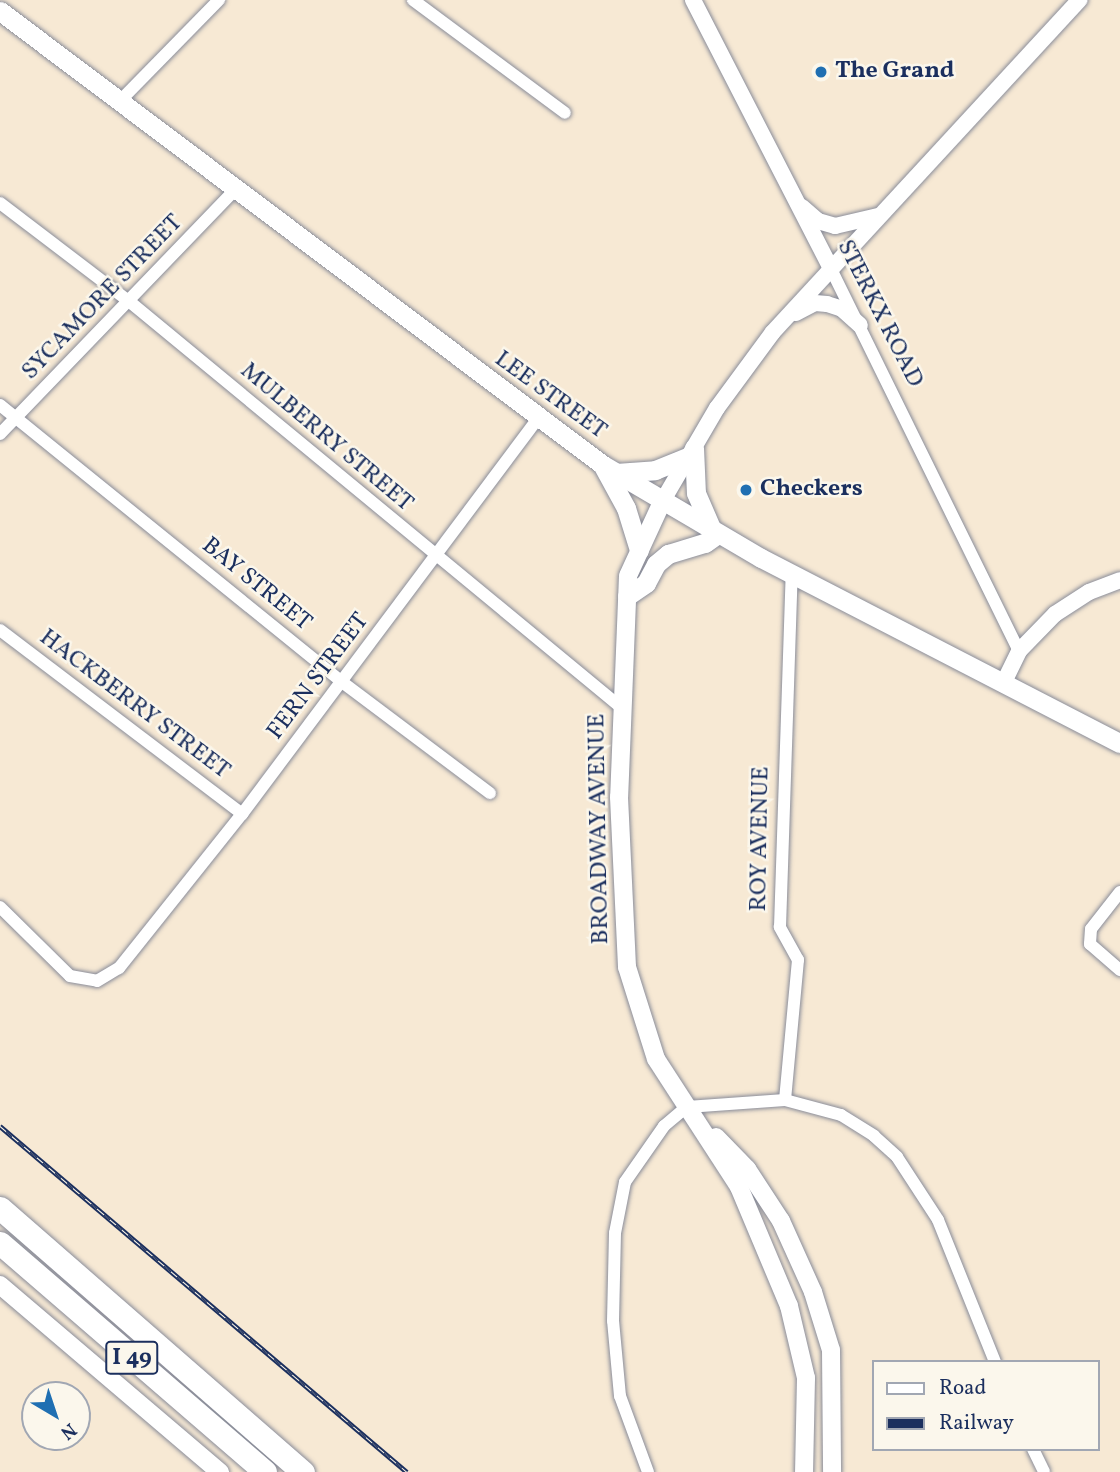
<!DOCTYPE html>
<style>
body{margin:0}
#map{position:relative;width:1120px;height:1472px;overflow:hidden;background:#f7e9d4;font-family:Vollkorn,serif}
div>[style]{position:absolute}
.roads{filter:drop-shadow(0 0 2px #898c99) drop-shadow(0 0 2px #898c99)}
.minor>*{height:12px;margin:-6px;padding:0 6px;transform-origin:6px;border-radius:6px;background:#fff}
.tertiary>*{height:16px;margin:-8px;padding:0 8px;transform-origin:8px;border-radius:8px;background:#fff}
.secondary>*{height:18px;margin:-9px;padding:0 9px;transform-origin:9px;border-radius:9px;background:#fff}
.primary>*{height:19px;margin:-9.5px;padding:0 9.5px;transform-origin:9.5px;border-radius:9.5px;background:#fff}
.motorway>*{height:23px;margin:-11.5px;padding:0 11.5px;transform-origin:11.5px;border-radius:11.5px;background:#fff}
.rail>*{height:5px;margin-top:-2.5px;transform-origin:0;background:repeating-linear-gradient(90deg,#fbf7ec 0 8px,#1b2f5e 0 16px);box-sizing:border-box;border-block:2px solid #1b2f5e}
.dots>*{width:19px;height:19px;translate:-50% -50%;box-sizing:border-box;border:4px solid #fbf7ec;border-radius:50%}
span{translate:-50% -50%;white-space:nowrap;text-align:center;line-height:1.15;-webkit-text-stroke:5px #fbf7ec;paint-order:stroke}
.shield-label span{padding:2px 5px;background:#fbf7ec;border:2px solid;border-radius:5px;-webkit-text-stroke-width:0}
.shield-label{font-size:23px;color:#1b2f5e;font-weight:700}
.poi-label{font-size:24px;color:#1b2f5e;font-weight:700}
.left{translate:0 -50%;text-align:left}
.street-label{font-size:24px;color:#1b2f5e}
.legend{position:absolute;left:872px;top:1360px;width:228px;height:91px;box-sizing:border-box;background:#fbf7ec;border:2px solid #a1a7b3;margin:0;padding:9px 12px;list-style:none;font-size:21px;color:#1b2f5e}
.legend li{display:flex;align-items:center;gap:14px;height:35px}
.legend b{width:35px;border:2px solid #a1a7b3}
.north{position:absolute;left:21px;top:1381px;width:70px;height:70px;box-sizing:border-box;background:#fbf7ec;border:2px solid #a1a7b3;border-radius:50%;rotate:141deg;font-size:19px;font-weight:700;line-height:28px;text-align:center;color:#1b2f5e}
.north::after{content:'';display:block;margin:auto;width:24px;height:32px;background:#1f6fb2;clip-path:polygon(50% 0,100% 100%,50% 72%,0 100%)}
</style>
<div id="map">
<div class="roads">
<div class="minor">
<div style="left:413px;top:0;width:189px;rotate:36.6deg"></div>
<div style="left:119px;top:102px;width:143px;rotate:-45.6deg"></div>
<div style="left:0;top:203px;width:163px;rotate:37.3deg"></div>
<div style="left:130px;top:302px;width:639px;rotate:39.54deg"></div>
<div style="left:831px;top:269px;width:426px;rotate:63.8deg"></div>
<div style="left:0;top:405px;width:440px;rotate:39deg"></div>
<div style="left:342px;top:682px;width:185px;rotate:36.9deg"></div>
<div style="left:0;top:434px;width:340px;rotate:-46.1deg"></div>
<div style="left:0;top:630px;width:304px;rotate:37.2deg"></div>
<div style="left:1120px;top:892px;width:47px;rotate:128.1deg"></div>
<div style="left:1091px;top:929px;width:15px;rotate:94deg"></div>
<div style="left:1090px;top:944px;width:40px;rotate:41deg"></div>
<div style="left:0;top:907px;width:98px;rotate:44.6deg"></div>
<div style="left:70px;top:976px;width:27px;rotate:10deg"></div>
<div style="left:97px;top:981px;width:26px;rotate:-31deg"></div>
<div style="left:119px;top:968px;width:197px;rotate:-51.4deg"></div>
<div style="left:242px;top:814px;width:494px;rotate:-53.2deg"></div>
<div style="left:785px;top:1100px;width:141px;rotate:-84.7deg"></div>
<div style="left:798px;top:960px;width:38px;rotate:-119deg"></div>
<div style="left:780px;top:927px;width:353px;rotate:-88.1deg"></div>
<div style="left:1033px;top:1449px;width:25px;rotate:64deg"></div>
<div style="left:648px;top:1472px;width:81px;rotate:-110.2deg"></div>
<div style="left:620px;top:1396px;width:75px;rotate:-95.3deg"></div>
<div style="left:613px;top:1321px;width:88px;rotate:-88.7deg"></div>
<div style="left:615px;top:1233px;width:52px;rotate:-78.9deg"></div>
<div style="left:625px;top:1182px;width:68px;rotate:-55.1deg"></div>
<div style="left:664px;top:1126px;width:30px;rotate:-40deg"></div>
<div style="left:687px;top:1107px;width:98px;rotate:-4.1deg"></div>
<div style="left:785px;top:1100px;width:58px;rotate:15deg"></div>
<div style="left:841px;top:1115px;width:39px;rotate:32deg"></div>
<div style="left:874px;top:1136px;width:31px;rotate:42deg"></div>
<div style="left:897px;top:1157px;width:75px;rotate:56.9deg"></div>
<div style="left:938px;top:1220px;width:153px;rotate:68.1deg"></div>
</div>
<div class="tertiary">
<div style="left:693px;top:0;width:302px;rotate:62.8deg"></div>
<div style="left:802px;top:207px;width:21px;rotate:41deg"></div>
<div style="left:818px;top:221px;width:18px;rotate:16deg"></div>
<div style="left:835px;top:226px;width:44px;rotate:-13.1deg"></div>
<div style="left:796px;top:313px;width:21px;rotate:-28deg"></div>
<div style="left:815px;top:303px;width:12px;rotate:5deg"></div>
<div style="left:827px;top:304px;width:16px;rotate:18deg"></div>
<div style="left:842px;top:309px;width:24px;rotate:42deg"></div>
<div style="left:662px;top:502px;width:109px;rotate:-59.7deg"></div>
<div style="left:717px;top:408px;width:94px;rotate:-53.6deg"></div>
<div style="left:773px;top:332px;width:452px;rotate:-47.3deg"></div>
<div style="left:1004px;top:682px;width:34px;rotate:-64deg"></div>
<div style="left:1019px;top:651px;width:52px;rotate:-45.8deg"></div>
<div style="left:1055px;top:614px;width:40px;rotate:-32.9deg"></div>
<div style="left:1089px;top:592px;width:33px;rotate:-21deg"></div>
</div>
<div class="secondary">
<div style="left:662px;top:502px;width:81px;rotate:114.7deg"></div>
<div style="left:628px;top:576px;width:221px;rotate:92.3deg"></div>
<div style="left:619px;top:797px;width:170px;rotate:87.3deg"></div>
<div style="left:627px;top:967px;width:96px;rotate:72.5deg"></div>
<div style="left:656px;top:1059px;width:153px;rotate:57deg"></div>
<div style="left:739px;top:1187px;width:129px;rotate:67.2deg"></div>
<div style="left:789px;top:1306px;width:74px;rotate:76.7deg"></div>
<div style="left:806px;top:1378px;width:94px;rotate:91.2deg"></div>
<div style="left:716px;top:1137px;width:45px;rotate:45.9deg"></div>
<div style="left:747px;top:1169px;width:62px;rotate:56.8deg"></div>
<div style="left:781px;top:1221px;width:78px;rotate:65.7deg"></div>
<div style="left:813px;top:1292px;width:61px;rotate:72.8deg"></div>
<div style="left:831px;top:1350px;width:122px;rotate:89.5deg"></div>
<div style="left:0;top:1285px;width:289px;rotate:40.4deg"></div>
</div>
<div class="primary">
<div style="left:0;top:11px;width:755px;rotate:36.98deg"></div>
<div style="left:603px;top:465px;width:183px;rotate:30.5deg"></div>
<div style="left:761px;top:558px;width:404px;rotate:27.3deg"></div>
<div style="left:694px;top:448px;width:45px;rotate:87.5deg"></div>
<div style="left:696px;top:493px;width:40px;rotate:66.6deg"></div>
<div style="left:603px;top:466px;width:48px;rotate:61.3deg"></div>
<div style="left:626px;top:508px;width:44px;rotate:72.8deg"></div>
<div style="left:616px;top:473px;width:39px;rotate:-4deg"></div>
<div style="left:655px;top:470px;width:38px;rotate:-22deg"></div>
<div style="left:627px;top:596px;width:23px;rotate:-34deg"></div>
<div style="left:646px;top:583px;width:21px;rotate:-62deg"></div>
<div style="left:656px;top:564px;width:16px;rotate:-40deg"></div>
<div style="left:668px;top:554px;width:39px;rotate:-17deg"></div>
<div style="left:705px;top:543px;width:16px;rotate:-35deg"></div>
</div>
<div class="motorway">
<div style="left:0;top:1208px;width:402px;rotate:41.1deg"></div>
<div style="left:0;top:1243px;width:350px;rotate:40.8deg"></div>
</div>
</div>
<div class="rail">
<div style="left:0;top:1126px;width:534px;rotate:40.37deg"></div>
</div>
<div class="dots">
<div style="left:821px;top:72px;background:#1f6fb2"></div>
<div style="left:746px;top:490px;background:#1f6fb2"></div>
</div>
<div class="shield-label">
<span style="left:132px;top:1358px">I 49</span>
</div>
<div class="poi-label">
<span class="left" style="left:835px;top:72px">The Grand</span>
<span class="left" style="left:760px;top:490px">Checkers</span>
</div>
<div class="street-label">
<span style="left:103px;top:298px;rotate:-46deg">SYCAMORE STREET</span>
<span style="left:879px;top:314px;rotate:63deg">STERKX ROAD</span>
<span style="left:550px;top:396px;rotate:36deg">LEE STREET</span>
<span style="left:326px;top:438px;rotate:40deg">MULBERRY STREET</span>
<span style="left:256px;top:585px;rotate:39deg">BAY STREET</span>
<span style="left:319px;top:677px;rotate:-53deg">FERN STREET</span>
<span style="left:134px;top:705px;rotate:37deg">HACKBERRY STREET</span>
<span style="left:600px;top:829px;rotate:-91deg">BROADWAY AVENUE</span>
<span style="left:761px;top:839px;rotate:-89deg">ROY AVENUE</span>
</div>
<ul class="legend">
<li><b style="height:9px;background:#fff"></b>Road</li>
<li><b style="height:9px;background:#1b2f5e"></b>Railway</li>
</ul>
<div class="north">N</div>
</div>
